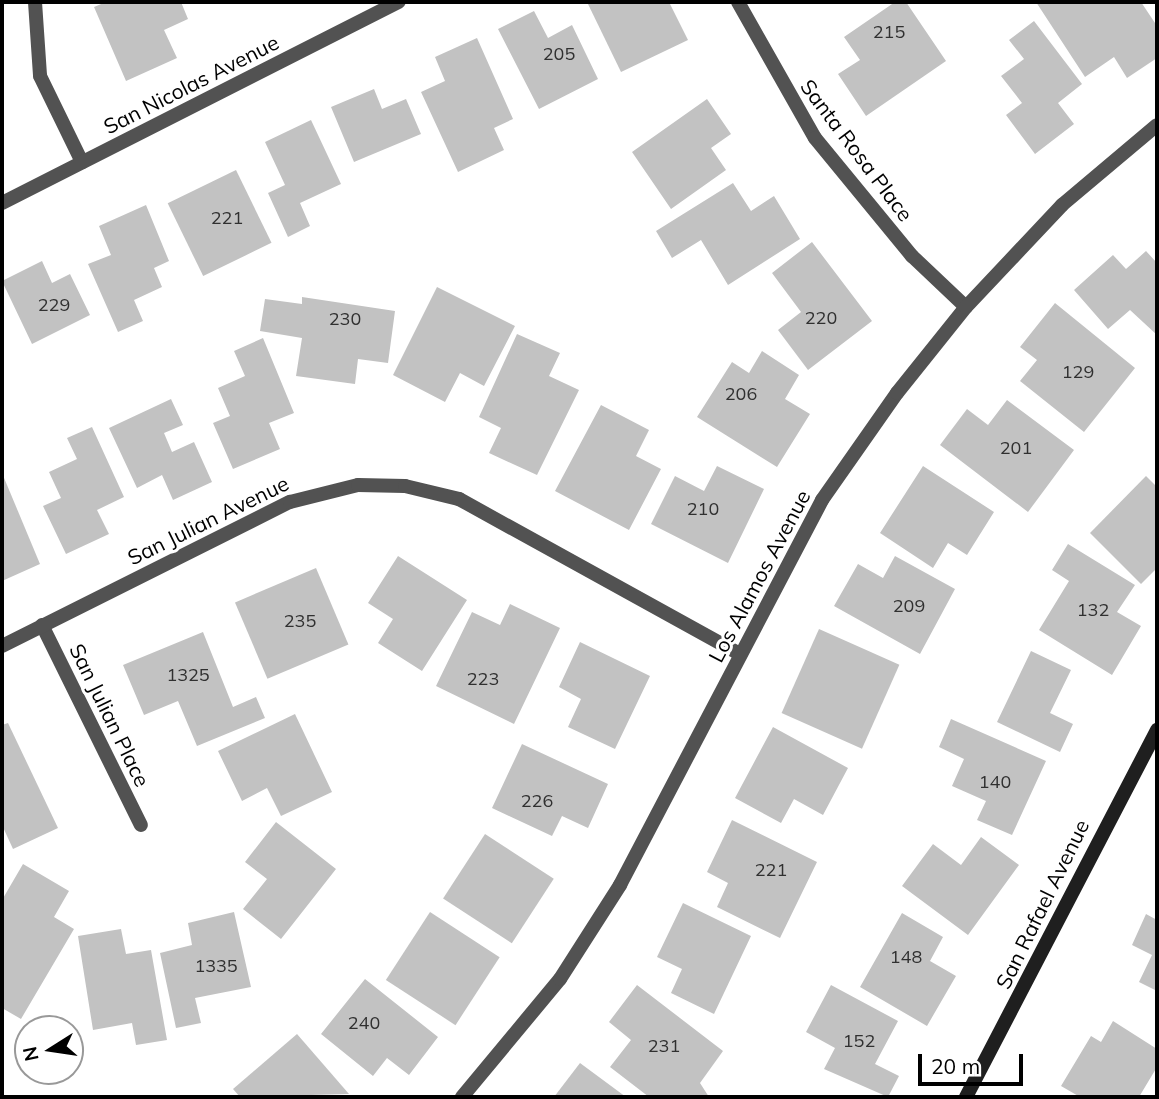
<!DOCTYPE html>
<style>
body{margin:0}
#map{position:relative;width:1159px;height:1099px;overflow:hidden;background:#fff;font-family:Mulish,sans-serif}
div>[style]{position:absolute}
.building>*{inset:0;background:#c2c2c2;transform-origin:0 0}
.street>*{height:14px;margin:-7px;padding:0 7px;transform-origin:7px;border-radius:7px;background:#525252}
.secondary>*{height:14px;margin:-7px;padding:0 7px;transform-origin:7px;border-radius:7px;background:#1f1f1f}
span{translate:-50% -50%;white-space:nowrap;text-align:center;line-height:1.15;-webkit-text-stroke:6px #fff;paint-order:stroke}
.number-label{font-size:18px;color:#303030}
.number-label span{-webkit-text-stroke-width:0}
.street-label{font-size:21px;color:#000}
.frame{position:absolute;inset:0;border:4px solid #000;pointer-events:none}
.north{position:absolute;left:14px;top:1015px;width:70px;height:70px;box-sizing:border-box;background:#fff;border:2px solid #999;border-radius:50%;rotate:258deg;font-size:19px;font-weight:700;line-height:28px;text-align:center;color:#000}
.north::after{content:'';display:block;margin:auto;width:24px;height:32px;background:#000;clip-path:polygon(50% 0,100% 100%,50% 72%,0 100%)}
.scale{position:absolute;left:918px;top:1054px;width:105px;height:32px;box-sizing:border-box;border:4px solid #000;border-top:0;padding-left:9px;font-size:21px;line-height:24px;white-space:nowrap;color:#000;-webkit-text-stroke:5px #fff;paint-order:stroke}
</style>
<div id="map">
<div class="building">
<div style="clip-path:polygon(106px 2px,181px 2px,188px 19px,164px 30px,177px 58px,126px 81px,94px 7px)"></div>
<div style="clip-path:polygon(587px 2px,669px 2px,688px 40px,621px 72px)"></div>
<div style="clip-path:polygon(895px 2px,906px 2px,946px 61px,866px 116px,838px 74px,860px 60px,844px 37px)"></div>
<div style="clip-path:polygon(1036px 2px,1141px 2px,1157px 26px,1157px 58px,1127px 78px,1114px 57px,1085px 77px)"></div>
<div style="clip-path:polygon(534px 11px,548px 38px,572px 25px,598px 79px,539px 109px,498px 29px)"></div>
<div style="clip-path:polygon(1034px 21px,1082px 84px,1058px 103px,1074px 124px,1035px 154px,1006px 115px,1022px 103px,1001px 76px,1024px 59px,1009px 40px)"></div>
<div style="clip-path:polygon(477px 38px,513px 119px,494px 128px,504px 150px,458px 172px,421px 92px,445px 81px,435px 57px)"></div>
<div style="clip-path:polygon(374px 89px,382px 109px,406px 99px,421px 134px,354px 162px,331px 107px)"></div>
<div style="clip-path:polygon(707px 99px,731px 134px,711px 148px,726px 170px,671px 209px,632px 152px)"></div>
<div style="clip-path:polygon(311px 120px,341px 184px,300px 203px,310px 226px,288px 237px,268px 193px,285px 185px,265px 142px)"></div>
<div style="left:236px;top:170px;width:81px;height:76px;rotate:64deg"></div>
<div style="clip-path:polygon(733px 183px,751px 211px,774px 196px,800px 239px,728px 285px,701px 240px,672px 258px,656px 231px)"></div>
<div style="clip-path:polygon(146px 205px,169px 261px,154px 268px,162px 287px,134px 300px,143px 321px,118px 332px,88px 264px,111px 255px,99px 226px)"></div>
<div style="clip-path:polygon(812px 242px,872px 321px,808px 370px,778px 330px,801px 312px,772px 273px)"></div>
<div style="clip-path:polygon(1146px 251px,1157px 263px,1157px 335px,1130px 310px,1108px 329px,1074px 290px,1113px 255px,1126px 269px)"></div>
<div style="clip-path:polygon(42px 261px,52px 283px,70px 274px,90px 315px,32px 344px,2px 281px)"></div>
<div style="clip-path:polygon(437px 287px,515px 326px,484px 386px,460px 373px,445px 402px,393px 375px)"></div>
<div style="clip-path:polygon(302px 297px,395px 311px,388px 363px,358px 359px,355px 384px,296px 376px,302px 338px,260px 331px,265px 299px,302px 304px)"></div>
<div style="clip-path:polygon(1055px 303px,1135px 368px,1084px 432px,1020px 381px,1037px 360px,1020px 347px)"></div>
<div style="clip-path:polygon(517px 334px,560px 353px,549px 376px,579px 390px,537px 475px,489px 453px,501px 428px,479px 417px)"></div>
<div style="clip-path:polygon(263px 338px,294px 413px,269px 423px,280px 449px,233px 469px,213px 423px,230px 416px,218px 388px,245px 376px,234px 351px)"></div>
<div style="clip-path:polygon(762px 351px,799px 375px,785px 399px,810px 414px,777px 467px,697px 417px,732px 362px,749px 373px)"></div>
<div style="clip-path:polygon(171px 399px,183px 425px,164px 433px,172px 452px,194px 442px,212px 482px,173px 500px,162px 475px,137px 488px,109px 428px)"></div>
<div style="clip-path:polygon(1007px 400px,1074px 450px,1028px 512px,940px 445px,967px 409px,988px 425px)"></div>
<div style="clip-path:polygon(601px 405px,649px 430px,636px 456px,661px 469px,629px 530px,555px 491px)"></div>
<div style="clip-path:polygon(92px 427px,124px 497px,97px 510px,109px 534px,66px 554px,43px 506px,61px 498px,49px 472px,77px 459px,67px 438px)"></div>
<div style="clip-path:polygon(717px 466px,764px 489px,728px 563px,651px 524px,675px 476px,704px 491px)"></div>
<div style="clip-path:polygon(923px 466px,994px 512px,967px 555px,948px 543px,933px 568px,880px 533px)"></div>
<div style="clip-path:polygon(2px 473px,40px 564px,2px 581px)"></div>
<div style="clip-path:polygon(1146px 476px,1157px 487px,1157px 568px,1141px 584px,1090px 533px)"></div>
<div style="clip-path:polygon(1068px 544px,1135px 585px,1117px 612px,1141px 626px,1112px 675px,1039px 630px,1069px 581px,1052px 570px)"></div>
<div style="clip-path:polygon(398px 556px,467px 600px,422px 671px,378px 643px,393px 619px,368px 603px)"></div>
<div style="clip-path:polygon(895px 556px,955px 589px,920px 654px,834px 606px,858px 564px,883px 578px)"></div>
<div style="left:316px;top:568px;width:83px;height:88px;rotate:67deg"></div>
<div style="clip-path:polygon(510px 604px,560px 628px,514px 724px,436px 686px,472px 612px,500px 625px)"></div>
<div style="left:819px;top:629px;width:88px;height:92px;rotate:24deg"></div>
<div style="clip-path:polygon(203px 632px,233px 707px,256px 697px,265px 718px,197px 746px,178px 701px,144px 715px,123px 665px)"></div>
<div style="clip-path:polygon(580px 642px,650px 676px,615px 749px,568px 727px,581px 699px,559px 687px)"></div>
<div style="clip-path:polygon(1031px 651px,1071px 670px,1050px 713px,1073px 724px,1060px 752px,997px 722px)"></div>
<div style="clip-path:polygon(295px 714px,332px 792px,281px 816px,267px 788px,242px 801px,218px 751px)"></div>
<div style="clip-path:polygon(951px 719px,1046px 761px,1012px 835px,977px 820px,986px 801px,952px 786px,964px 759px,939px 747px)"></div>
<div style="clip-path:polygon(8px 723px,58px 828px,13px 849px,2px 825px,2px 725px)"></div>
<div style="clip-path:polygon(773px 727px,848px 768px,823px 815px,794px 799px,781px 823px,735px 798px)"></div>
<div style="clip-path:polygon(522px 744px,608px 784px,588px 828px,562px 816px,552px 836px,492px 808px)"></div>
<div style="clip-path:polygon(732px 820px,817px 862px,780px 938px,717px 907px,728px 883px,707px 872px)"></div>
<div style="clip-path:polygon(276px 822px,336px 869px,281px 939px,243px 909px,267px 879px,245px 862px)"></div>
<div style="left:485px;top:834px;width:82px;height:77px;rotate:33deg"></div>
<div style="clip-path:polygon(981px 837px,1019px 865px,968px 935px,902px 886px,933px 844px,961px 865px)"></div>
<div style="clip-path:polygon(23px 864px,69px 891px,54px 917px,74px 929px,21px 1019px,2px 1008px,2px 900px)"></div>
<div style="clip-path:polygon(683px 903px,751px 936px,714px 1014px,671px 993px,682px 969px,657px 957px)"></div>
<div style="clip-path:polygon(234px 912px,251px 987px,195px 998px,201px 1023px,176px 1028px,160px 953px,192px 945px,188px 923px)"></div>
<div style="left:430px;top:912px;width:83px;height:81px;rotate:33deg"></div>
<div style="clip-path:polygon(902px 913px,943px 937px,930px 961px,956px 976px,927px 1026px,860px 987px)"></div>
<div style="clip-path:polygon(1146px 914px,1157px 920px,1157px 991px,1139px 982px,1152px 955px,1132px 945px)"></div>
<div style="clip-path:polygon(121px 929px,126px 954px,151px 950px,167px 1040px,136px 1045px,132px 1023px,93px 1030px,78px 936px)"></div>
<div style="clip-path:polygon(365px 979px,438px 1037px,409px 1075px,387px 1058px,373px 1076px,321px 1034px)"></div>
<div style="clip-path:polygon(637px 985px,723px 1051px,700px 1083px,709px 1097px,649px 1097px,610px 1067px,631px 1040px,609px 1022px)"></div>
<div style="clip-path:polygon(831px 985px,898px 1021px,875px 1064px,899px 1076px,888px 1097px,824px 1069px,835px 1048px,806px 1032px)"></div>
<div style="clip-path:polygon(1113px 1021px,1157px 1049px,1157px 1067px,1139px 1097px,1080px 1097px,1061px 1086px,1091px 1036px,1101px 1042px)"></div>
<div style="clip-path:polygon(297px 1034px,349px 1094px,240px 1097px,233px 1089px)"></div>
<div style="clip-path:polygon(580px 1063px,626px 1097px,554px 1097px)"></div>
</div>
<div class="street">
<div style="left:35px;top:2px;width:74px;rotate:86.1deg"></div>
<div style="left:40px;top:76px;width:96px;rotate:64deg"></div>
<div style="left:738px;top:2px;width:156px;rotate:60.5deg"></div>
<div style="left:815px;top:138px;width:153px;rotate:50.6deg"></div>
<div style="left:912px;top:256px;width:74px;rotate:43.4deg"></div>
<div style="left:2px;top:203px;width:445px;rotate:-26.9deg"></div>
<div style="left:42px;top:625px;width:223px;rotate:63.7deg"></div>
<div style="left:2px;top:646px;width:322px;rotate:-26.6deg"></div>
<div style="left:290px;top:502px;width:70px;rotate:-14deg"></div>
<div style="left:358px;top:485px;width:47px;rotate:1.2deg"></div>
<div style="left:405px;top:486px;width:56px;rotate:13.5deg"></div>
<div style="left:459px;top:499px;width:321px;rotate:28.9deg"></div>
<div style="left:462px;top:1097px;width:153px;rotate:-50.3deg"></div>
<div style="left:560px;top:979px;width:112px;rotate:-57.4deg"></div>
<div style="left:620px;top:885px;width:435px;rotate:-62.3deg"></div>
<div style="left:822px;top:500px;width:131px;rotate:-55deg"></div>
<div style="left:897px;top:393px;width:110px;rotate:-51.3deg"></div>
<div style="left:966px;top:307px;width:140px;rotate:-46.7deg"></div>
<div style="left:1062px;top:205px;width:124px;rotate:-40.1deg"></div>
</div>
<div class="secondary">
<div style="left:966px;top:1097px;width:414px;rotate:-62.5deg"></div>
</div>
<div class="number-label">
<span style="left:889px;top:32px">215</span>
<span style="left:559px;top:54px">205</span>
<span style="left:227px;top:218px">221</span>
<span style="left:54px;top:305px">229</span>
<span style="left:821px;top:318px">220</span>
<span style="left:345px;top:319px">230</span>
<span style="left:1078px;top:372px">129</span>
<span style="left:741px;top:394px">206</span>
<span style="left:1016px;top:448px">201</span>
<span style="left:703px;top:509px">210</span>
<span style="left:909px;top:606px">209</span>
<span style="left:1093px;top:610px">132</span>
<span style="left:300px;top:621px">235</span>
<span style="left:188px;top:675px">1325</span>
<span style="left:483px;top:679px">223</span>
<span style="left:995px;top:782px">140</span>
<span style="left:537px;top:801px">226</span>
<span style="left:771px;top:870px">221</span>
<span style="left:906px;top:957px">148</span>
<span style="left:216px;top:966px">1335</span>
<span style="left:364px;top:1023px">240</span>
<span style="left:859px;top:1041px">152</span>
<span style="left:664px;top:1046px">231</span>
</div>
<div class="street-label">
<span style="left:191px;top:84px;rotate:-27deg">San Nicolas Avenue</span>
<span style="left:857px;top:150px;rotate:53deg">Santa Rosa Place</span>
<span style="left:208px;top:520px;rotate:-26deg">San Julian Avenue</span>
<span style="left:759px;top:576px;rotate:-62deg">Los Alamos Avenue</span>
<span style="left:110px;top:715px;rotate:64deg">San Julian Place</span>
<span style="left:1042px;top:904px;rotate:-64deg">San Rafael Avenue</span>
</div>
<div class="frame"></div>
<div class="north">N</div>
<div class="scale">20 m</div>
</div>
